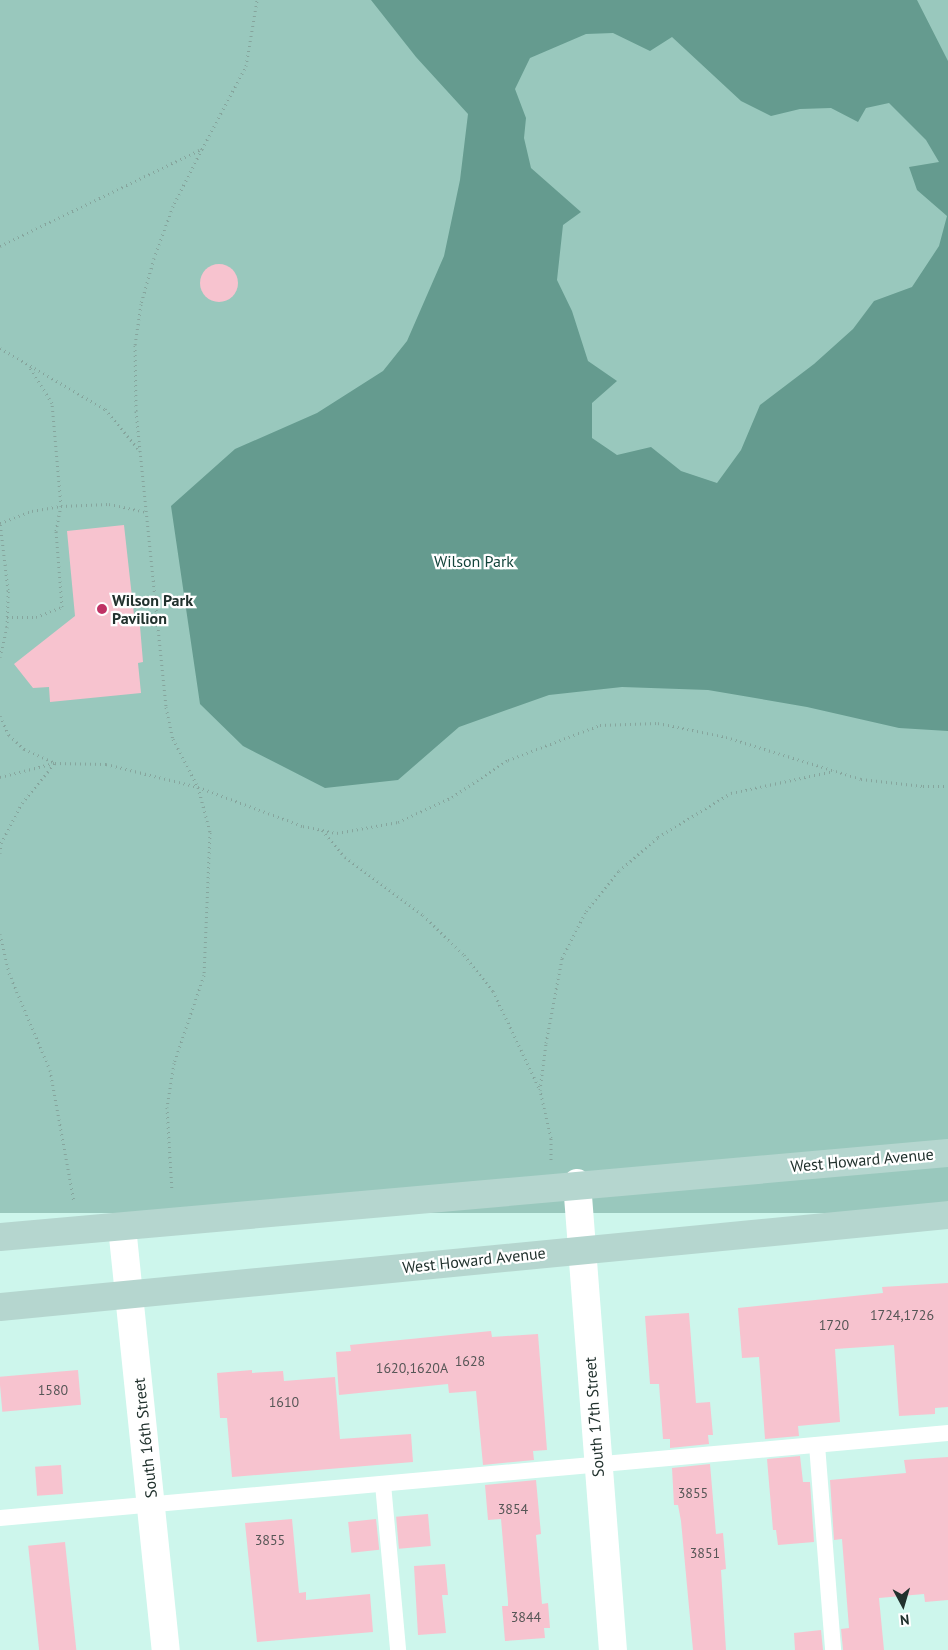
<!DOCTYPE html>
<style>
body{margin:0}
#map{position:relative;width:948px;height:1650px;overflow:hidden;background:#cdf6ec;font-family:"PT Sans",sans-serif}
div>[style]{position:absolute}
.green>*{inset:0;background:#99c8bd;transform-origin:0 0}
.water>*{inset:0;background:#659b8f}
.building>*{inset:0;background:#f7c3cf;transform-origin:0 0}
.round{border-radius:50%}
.path>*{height:3px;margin-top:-1.5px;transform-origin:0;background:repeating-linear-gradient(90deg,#86a59d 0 1px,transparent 0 5px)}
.service>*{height:16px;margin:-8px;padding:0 8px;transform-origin:8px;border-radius:8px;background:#fff}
.minor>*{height:28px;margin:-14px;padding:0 14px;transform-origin:14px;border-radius:14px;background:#fff}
.tertiary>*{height:28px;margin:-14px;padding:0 14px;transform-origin:14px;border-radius:14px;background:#fff}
.secondary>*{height:28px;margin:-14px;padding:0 14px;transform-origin:14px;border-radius:14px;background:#b5d6cf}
.dots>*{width:14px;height:14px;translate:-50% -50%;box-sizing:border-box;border:2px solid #fff;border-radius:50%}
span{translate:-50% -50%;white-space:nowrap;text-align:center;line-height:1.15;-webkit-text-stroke:4.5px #fff;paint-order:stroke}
.number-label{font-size:14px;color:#565656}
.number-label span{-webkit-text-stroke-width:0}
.park-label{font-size:16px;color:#14453c}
.poi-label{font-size:16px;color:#21312d;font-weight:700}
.left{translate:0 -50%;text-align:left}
.street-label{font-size:16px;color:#21312d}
.north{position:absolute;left:878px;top:1580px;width:50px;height:50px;-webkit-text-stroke:4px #fff;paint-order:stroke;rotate:174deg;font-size:14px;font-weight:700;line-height:20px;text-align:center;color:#21312d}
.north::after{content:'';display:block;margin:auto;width:18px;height:22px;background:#21312d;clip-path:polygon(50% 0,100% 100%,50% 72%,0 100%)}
</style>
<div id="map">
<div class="green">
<div style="left:0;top:0;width:948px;height:1213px"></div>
</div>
<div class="water">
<div style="clip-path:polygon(evenodd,371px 0,917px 0,948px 61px,948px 731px,899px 728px,807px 707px,708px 690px,622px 687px,549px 695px,459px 727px,398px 780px,325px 788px,243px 746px,200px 704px,171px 506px,235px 449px,317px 413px,383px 371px,407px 341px,444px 256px,460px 180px,468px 114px,416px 57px,371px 0,613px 33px,650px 51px,672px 37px,741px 101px,771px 116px,800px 109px,831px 108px,858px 122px,866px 108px,889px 103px,926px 140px,939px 162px,909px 167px,917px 190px,947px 216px,939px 246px,912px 287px,874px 301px,853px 329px,814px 364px,760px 405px,741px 450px,717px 483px,681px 471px,651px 447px,617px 455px,592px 438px,592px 403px,617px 381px,588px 361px,572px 311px,557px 280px,563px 225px,581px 212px,531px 168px,524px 138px,526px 118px,515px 89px,530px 58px,586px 34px,613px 33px)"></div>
</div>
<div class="building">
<div class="round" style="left:200px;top:264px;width:38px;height:38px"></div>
<div style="clip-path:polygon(124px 525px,134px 615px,139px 614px,143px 662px,138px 663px,141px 693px,50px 702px,49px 687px,33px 688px,14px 664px,75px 616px,67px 531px)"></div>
<div style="clip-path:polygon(948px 1283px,948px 1407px,935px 1408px,935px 1414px,899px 1416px,894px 1345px,835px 1349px,840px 1422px,798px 1426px,799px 1436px,765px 1439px,759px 1357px,742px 1358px,738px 1308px,883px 1293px,882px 1287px)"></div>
<div style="clip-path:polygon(689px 1313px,696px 1403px,710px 1402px,713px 1435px,708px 1435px,709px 1444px,670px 1448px,670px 1439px,663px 1439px,659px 1384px,650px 1384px,645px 1316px)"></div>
<div style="clip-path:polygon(491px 1331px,492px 1337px,538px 1334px,547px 1450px,533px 1451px,534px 1460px,483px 1465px,476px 1391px,449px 1393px,448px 1384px,339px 1395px,336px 1352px,351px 1351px,350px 1345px)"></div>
<div style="left:78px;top:1370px;width:35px;height:79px;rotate:85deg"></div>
<div style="clip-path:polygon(252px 1370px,252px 1373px,283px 1371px,284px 1381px,335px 1377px,340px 1439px,411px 1434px,413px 1462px,232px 1477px,227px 1418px,220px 1418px,217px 1373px)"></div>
<div style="clip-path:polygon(800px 1456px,803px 1482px,810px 1482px,814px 1542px,778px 1545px,776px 1530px,773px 1530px,767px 1459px)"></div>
<div style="clip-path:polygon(948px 1457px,948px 1600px,925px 1602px,924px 1594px,879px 1598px,884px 1650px,843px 1650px,841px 1629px,849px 1628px,842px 1539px,834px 1540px,830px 1480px,906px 1473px,904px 1460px)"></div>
<div style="clip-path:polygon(710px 1464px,716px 1534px,723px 1533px,726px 1569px,721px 1570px,726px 1650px,693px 1650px,681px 1521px,678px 1505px,674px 1505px,672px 1468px)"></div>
<div style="left:61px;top:1465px;width:29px;height:26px;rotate:86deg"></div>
<div style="clip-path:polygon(536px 1480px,541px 1534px,536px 1535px,542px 1604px,548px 1603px,550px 1628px,544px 1628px,545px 1638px,505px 1641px,502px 1606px,508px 1606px,508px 1601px,501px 1519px,488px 1520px,485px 1485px)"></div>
<div style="left:428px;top:1514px;width:32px;height:32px;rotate:85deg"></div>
<div style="clip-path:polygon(292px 1519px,299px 1593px,306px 1592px,306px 1600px,370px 1594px,373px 1632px,257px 1642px,245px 1523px)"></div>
<div style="left:376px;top:1519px;width:31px;height:28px;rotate:84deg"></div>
<div style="left:65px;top:1542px;width:109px;height:37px;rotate:84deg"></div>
<div style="clip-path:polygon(445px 1564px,448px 1595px,442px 1595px,446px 1633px,418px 1635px,414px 1566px)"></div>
<div style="clip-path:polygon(821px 1630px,823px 1650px,795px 1650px,794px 1633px)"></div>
</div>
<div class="path">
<div style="left:202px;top:149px;width:64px;rotate:117deg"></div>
<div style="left:173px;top:206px;width:55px;rotate:110.1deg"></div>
<div style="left:154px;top:258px;width:48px;rotate:105.8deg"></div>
<div style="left:141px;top:304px;width:41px;rotate:98.3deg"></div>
<div style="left:135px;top:345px;width:66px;rotate:89.1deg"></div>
<div style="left:136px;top:411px;width:298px;rotate:84.2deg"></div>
<div style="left:166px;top:707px;width:33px;rotate:78deg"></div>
<div style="left:173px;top:739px;width:54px;rotate:62.5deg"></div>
<div style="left:198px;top:787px;width:112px;rotate:20.4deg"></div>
<div style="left:303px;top:826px;width:35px;rotate:12deg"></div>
<div style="left:337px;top:833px;width:62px;rotate:-10.2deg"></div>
<div style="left:398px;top:822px;width:60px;rotate:-24.8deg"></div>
<div style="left:452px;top:797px;width:67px;rotate:-33.5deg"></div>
<div style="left:508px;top:760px;width:98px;rotate:-20.8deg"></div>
<div style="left:600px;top:725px;width:58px;rotate:-2deg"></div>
<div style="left:658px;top:723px;width:69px;rotate:11.6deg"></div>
<div style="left:726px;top:737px;width:141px;rotate:17.3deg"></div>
<div style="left:861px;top:779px;width:62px;rotate:6.4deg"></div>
<div style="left:923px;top:786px;width:25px"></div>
<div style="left:0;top:246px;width:224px;rotate:-25.7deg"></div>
<div style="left:202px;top:149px;width:94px;rotate:-62.1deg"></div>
<div style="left:246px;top:66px;width:67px;rotate:-80.5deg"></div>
<div style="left:0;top:348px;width:121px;rotate:30.2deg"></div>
<div style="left:105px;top:409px;width:55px;rotate:50.2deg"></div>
<div style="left:0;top:523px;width:34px;rotate:-21deg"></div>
<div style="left:32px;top:511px;width:29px;rotate:-10deg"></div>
<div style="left:61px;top:506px;width:103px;rotate:-95deg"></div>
<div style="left:52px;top:403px;width:44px;rotate:-121.9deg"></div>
<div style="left:7px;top:617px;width:29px"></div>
<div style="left:36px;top:617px;width:28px;rotate:-21deg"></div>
<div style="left:62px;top:607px;width:76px;rotate:-94.5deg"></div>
<div style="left:56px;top:531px;width:25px;rotate:-79deg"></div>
<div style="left:61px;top:506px;width:48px;rotate:-2.4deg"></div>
<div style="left:109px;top:504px;width:39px;rotate:12deg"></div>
<div style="left:0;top:657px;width:31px;rotate:-77deg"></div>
<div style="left:7px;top:627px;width:37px;rotate:-88deg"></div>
<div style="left:8px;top:590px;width:68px;rotate:-96.7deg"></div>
<div style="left:0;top:716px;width:21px;rotate:65deg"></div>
<div style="left:9px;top:735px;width:21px;rotate:43deg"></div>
<div style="left:24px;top:749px;width:34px;rotate:24deg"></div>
<div style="left:0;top:777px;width:56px;rotate:-14.5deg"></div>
<div style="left:322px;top:830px;width:35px;rotate:50deg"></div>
<div style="left:345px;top:857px;width:97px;rotate:36.6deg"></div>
<div style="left:423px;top:915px;width:57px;rotate:44.3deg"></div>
<div style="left:464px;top:955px;width:46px;rotate:51.1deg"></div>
<div style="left:493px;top:991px;width:110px;rotate:64.6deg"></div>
<div style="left:0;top:853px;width:10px;rotate:-84deg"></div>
<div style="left:1px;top:843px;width:45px;rotate:-62.3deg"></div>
<div style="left:22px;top:803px;width:52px;rotate:-50.5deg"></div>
<div style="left:55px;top:763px;width:51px;rotate:1.1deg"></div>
<div style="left:106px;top:764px;width:95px;rotate:14deg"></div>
<div style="left:198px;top:787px;width:47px;rotate:75.1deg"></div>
<div style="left:210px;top:832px;width:143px;rotate:92.4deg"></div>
<div style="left:204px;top:975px;width:93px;rotate:108.8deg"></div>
<div style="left:174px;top:1063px;width:45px;rotate:99deg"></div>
<div style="left:167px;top:1107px;width:84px;rotate:86.6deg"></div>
<div style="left:0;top:934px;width:40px;rotate:77deg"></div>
<div style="left:9px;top:973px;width:105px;rotate:67.1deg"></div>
<div style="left:50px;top:1070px;width:134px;rotate:79.7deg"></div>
<div style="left:551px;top:1160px;width:22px;rotate:-90deg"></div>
<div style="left:551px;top:1138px;width:49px;rotate:-102.9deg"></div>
<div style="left:540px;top:1090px;width:47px;rotate:-82.7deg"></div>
<div style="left:546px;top:1043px;width:86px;rotate:-79.3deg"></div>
<div style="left:562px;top:958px;width:53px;rotate:-62.9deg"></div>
<div style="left:586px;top:911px;width:52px;rotate:-50.5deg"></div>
<div style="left:619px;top:871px;width:52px;rotate:-41.1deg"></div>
<div style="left:658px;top:837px;width:85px;rotate:-31.1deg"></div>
<div style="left:731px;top:793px;width:105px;rotate:-12.1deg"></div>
</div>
<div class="service">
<div style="left:817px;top:1445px;width:206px;rotate:85.5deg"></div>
<div style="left:383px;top:1484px;width:167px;rotate:84.8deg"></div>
<div style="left:0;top:1518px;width:952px;rotate:-5.12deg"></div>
</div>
<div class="minor">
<div style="left:577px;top:1183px;width:468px;rotate:85.6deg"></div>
</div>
<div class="tertiary">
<div style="left:122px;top:1227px;width:425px;rotate:84.1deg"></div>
</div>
<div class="secondary">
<div style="left:0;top:1237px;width:952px;rotate:-5.06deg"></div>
<div style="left:0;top:1307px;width:952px;rotate:-5.54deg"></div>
</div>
<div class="dots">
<div style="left:102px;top:609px;background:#bf3265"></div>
</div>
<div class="number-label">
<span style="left:902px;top:1315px">1724,1726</span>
<span style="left:834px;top:1325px">1720</span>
<span style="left:470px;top:1361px">1628</span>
<span style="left:412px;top:1368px">1620,1620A</span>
<span style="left:53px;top:1390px">1580</span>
<span style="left:284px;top:1402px">1610</span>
<span style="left:693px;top:1493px">3855</span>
<span style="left:513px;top:1509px">3854</span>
<span style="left:270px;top:1540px">3855</span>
<span style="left:705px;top:1553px">3851</span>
<span style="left:526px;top:1617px">3844</span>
</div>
<div class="park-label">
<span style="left:474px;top:561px">Wilson Park</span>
</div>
<div class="poi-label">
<span class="left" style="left:112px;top:609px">Wilson Park<br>Pavilion</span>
</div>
<div class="street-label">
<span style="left:862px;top:1160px;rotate:-5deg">West Howard Avenue</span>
<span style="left:474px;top:1260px;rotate:-6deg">West Howard Avenue</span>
<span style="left:594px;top:1417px;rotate:-94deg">South 17th Street</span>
<span style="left:145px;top:1438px;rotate:-96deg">South 16th Street</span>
</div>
<div class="north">N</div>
</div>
